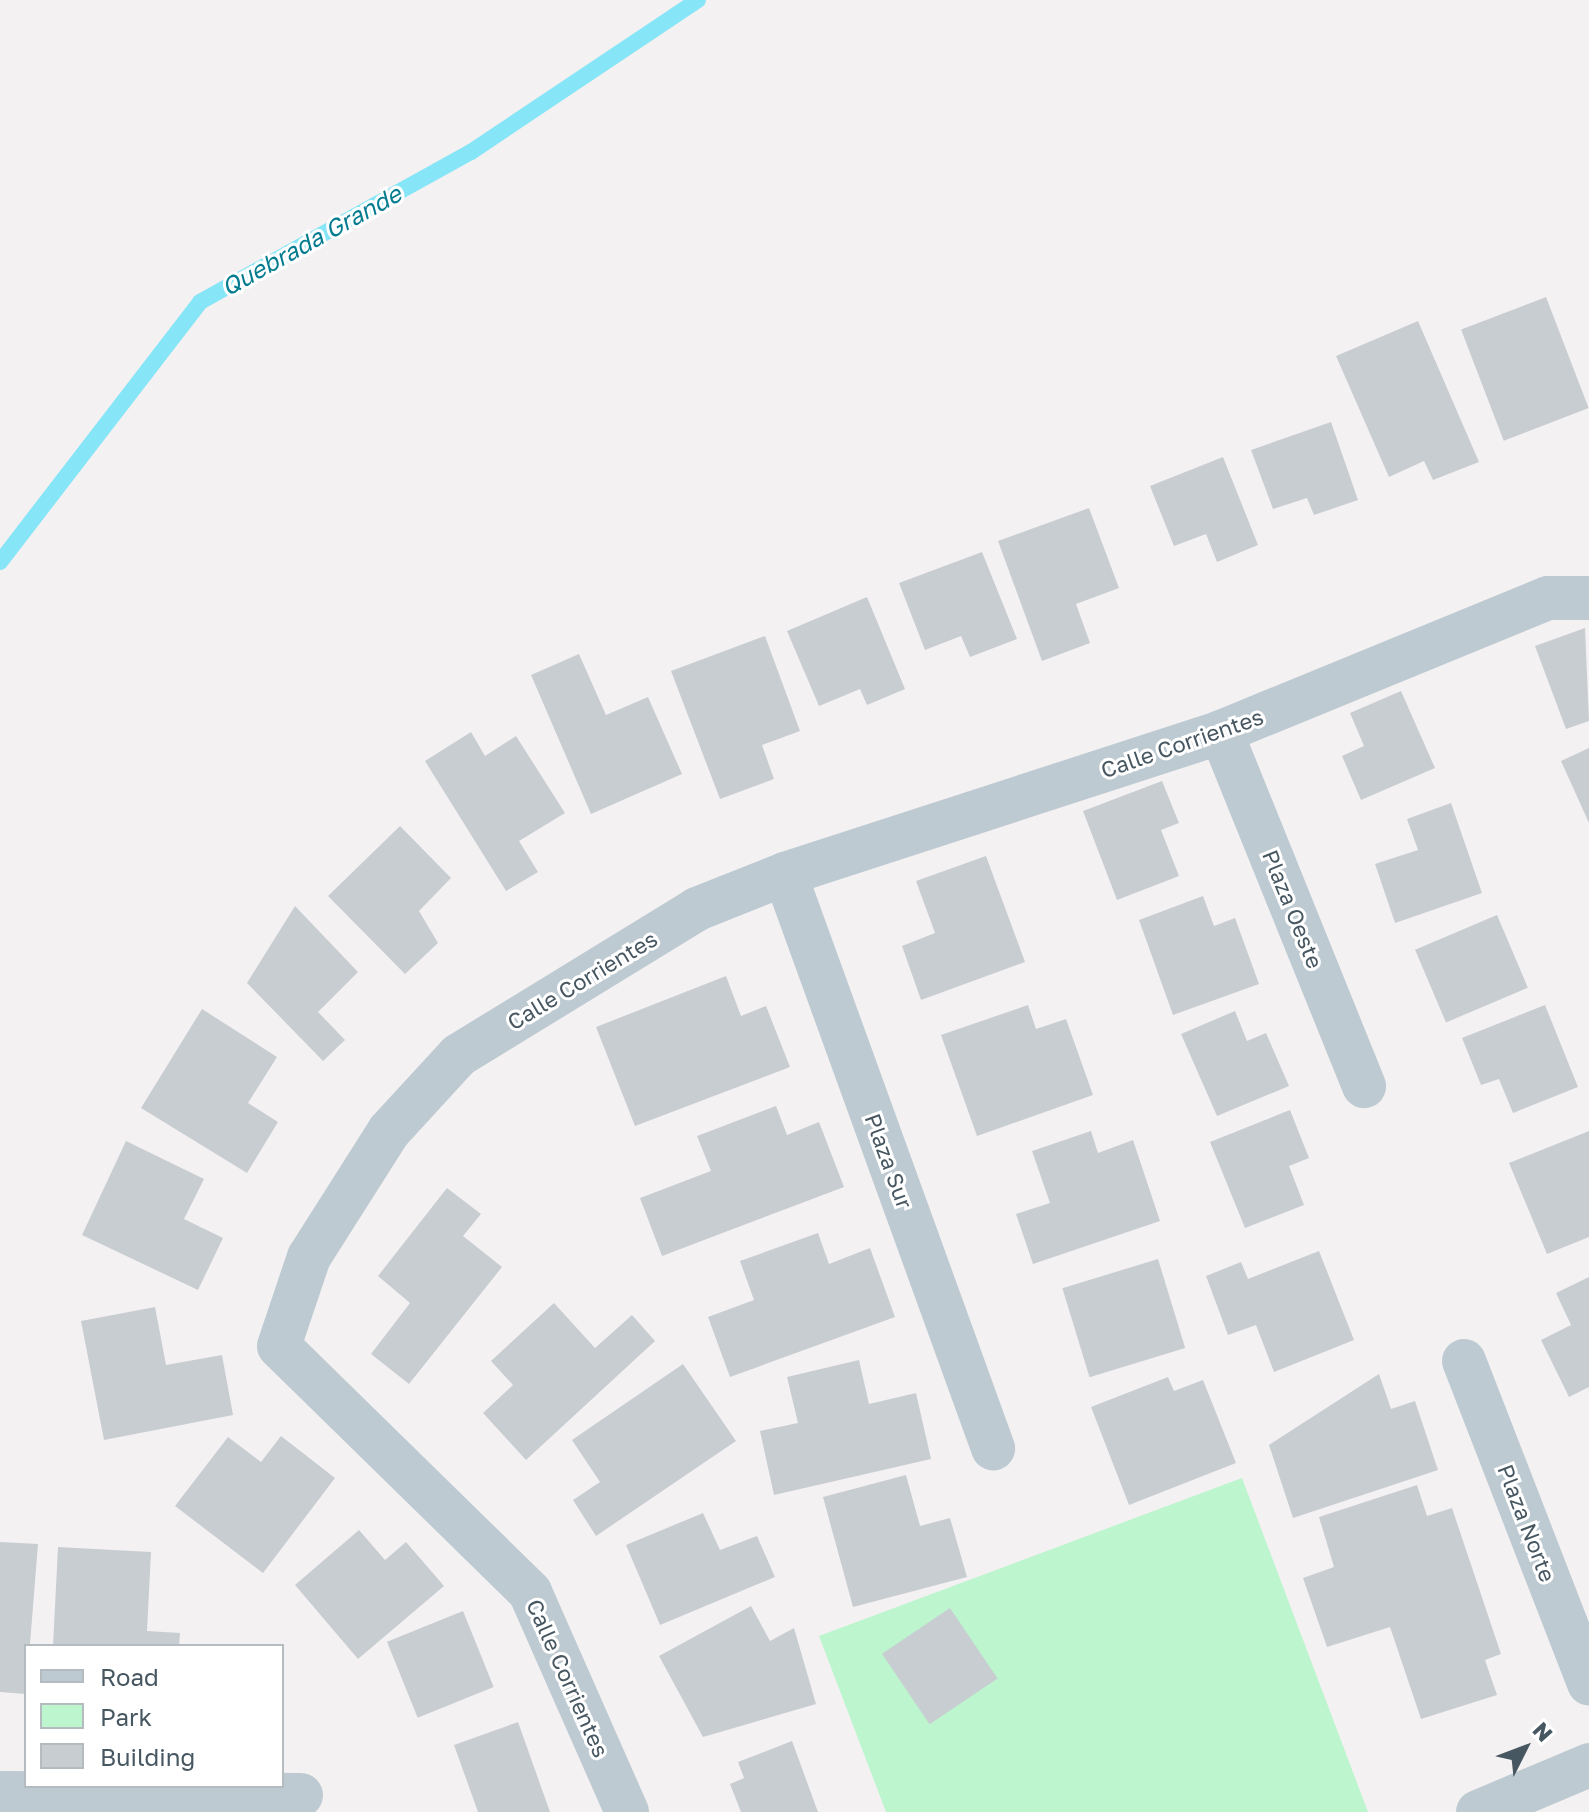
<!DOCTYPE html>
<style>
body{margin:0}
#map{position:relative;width:1589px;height:1812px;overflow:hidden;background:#f4f1f2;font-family:"Golos Text",sans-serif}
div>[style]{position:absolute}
.green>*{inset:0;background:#bdf5cf}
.stream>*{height:16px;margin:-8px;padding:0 8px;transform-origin:8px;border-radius:8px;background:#86e5f6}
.building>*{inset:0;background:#c8cdd2;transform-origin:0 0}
.minor>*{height:44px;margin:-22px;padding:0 22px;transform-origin:22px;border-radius:22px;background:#becad2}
span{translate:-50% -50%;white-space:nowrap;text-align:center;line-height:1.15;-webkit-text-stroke:6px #fff;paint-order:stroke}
.street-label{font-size:22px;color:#475761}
.water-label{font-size:24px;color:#047c90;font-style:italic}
.legend{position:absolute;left:24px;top:1644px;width:260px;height:144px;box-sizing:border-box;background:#fff;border:2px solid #b5bcc0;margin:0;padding:10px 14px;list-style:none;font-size:24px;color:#475761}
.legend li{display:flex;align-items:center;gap:16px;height:40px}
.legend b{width:40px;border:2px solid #b5bcc0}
.north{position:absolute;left:1485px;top:1708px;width:80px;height:80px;-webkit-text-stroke:6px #fff;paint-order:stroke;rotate:48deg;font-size:22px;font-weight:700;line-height:32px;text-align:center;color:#475761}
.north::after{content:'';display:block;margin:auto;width:28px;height:36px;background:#475761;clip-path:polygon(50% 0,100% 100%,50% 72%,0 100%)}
</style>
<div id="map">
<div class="green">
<div style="clip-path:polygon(1242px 1478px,1368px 1812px,886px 1812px,819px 1636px)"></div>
</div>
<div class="stream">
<div style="left:0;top:562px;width:328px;rotate:-52.4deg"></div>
<div style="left:200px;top:302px;width:310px;rotate:-29deg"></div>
<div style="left:471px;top:152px;width:273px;rotate:-33.8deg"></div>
</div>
<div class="building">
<div style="left:1546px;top:297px;width:119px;height:91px;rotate:69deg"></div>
<div style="clip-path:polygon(1418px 321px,1479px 462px,1433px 480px,1424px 461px,1389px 477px,1336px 356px)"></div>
<div style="clip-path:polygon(1331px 422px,1358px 500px,1314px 515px,1307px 498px,1273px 509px,1251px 450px)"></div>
<div style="clip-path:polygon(1223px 457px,1258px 545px,1217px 562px,1206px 534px,1174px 546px,1150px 486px)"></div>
<div style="clip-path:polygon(1089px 508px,1119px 588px,1076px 604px,1090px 643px,1042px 661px,998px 541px)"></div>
<div style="clip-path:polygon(982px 552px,1017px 639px,970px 657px,961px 636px,925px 650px,899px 583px)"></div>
<div style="clip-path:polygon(867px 597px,905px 689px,867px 705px,860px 689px,819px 706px,787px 631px)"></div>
<div style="clip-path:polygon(1585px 628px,1589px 721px,1566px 729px,1535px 646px)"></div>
<div style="clip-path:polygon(765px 636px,800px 731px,762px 745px,774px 779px,720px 799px,671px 671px)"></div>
<div style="clip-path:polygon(579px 654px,606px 715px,648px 697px,682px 774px,591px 814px,531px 675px)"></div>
<div style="clip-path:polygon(1401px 691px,1435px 768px,1361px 800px,1342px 756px,1364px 746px,1350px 713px)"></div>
<div style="clip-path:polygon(471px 732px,485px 756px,516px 736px,565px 813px,519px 841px,538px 872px,506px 891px,425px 761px)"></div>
<div style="clip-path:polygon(1589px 748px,1589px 823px,1561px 761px)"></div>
<div style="clip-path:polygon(1162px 781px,1179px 823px,1161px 830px,1179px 876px,1117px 900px,1083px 811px)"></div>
<div style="clip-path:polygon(1451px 803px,1482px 893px,1395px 923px,1375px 864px,1418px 850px,1407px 819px)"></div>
<div style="clip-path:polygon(400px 826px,451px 878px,419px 911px,438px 943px,405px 974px,328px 896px)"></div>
<div style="clip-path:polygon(986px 856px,1025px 962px,921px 1000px,902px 946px,935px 933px,916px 881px)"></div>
<div style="clip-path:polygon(1203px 896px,1214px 926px,1235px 918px,1259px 984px,1173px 1015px,1139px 920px)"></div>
<div style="clip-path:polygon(295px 906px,358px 972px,318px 1012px,345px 1040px,323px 1061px,247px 983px)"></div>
<div style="left:1497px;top:915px;width:79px;height:89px;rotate:67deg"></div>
<div style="clip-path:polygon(726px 976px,741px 1016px,766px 1006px,790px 1067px,635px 1126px,596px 1027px)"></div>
<div style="clip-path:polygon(1028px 1005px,1036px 1029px,1066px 1019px,1093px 1095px,977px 1136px,941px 1035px)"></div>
<div style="clip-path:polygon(1545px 1005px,1578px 1087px,1513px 1113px,1499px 1079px,1481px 1085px,1462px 1038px)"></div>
<div style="clip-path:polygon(202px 1009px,277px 1057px,248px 1103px,278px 1122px,247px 1173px,141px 1108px)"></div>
<div style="clip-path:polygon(1235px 1011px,1247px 1041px,1266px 1033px,1289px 1086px,1217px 1116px,1181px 1034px)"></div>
<div style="clip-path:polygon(776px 1106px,787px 1135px,819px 1122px,844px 1187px,662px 1256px,640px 1198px,711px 1171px,697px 1136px)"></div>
<div style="clip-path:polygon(1290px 1110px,1309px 1158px,1289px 1166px,1304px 1205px,1245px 1228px,1210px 1142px)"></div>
<div style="clip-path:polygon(1091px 1131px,1098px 1153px,1133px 1140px,1160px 1221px,1033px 1264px,1016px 1214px,1050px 1203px,1032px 1151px)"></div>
<div style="clip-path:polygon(1589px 1131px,1589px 1237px,1547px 1254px,1509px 1163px)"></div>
<div style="clip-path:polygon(126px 1141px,204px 1179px,184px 1219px,223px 1238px,198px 1290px,82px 1235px)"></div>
<div style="clip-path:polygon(447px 1188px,481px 1214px,463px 1236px,502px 1267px,409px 1384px,371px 1354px,410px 1303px,378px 1276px)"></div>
<div style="clip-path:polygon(818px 1233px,829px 1264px,870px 1248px,895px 1317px,730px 1377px,708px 1317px,754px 1300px,740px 1261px)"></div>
<div style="clip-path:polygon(1319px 1251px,1354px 1340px,1274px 1372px,1256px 1325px,1228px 1335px,1206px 1276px,1241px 1262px,1248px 1279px)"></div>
<div style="left:1158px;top:1259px;width:93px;height:100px;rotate:73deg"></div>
<div style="clip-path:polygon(1589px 1277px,1589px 1387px,1569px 1397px,1541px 1340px,1571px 1325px,1556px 1293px)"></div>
<div style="clip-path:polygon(554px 1303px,595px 1348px,632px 1315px,655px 1341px,526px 1460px,483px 1413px,513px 1385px,491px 1361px)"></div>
<div style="clip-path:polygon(155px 1307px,166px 1365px,222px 1355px,233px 1415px,104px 1440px,81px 1321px)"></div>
<div style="clip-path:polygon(859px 1360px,869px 1404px,916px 1393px,931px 1459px,774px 1495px,760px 1431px,798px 1423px,787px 1377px)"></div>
<div style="clip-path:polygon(683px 1364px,736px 1441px,596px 1536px,573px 1500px,600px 1482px,572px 1440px)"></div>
<div style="clip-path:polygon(1379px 1374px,1391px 1409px,1415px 1401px,1438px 1470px,1293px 1518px,1269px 1445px)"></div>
<div style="clip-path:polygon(1168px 1377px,1174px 1391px,1203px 1380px,1236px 1463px,1129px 1505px,1091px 1407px)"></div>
<div style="clip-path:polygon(281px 1436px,335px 1478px,263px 1573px,175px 1506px,228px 1437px,261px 1462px)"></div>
<div style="clip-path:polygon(906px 1475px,920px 1526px,950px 1518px,967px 1577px,853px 1607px,823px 1497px)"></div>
<div style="clip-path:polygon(1417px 1485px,1427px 1516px,1452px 1508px,1501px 1654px,1485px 1660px,1497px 1695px,1421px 1719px,1390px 1627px,1327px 1647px,1303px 1578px,1334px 1567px,1319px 1517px)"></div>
<div style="clip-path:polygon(703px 1513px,720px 1550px,757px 1536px,775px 1577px,660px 1625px,626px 1545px)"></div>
<div style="clip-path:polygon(359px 1530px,385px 1560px,406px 1542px,444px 1586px,358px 1659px,295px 1585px)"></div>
<div style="clip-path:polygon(0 1542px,38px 1544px,26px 1694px,0 1692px)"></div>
<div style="clip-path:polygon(58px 1547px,151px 1552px,147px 1631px,180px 1633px,179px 1646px,53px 1646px)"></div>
<div style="clip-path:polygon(751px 1606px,770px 1641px,794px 1628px,816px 1704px,703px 1737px,659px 1656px)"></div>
<div style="left:950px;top:1608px;width:85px;height:82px;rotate:56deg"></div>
<div style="left:463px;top:1611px;width:82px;height:82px;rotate:68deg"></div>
<div style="clip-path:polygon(518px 1722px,550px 1812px,478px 1812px,454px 1745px)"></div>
<div style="clip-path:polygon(792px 1741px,818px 1812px,741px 1812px,730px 1784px,744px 1778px,738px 1762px)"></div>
</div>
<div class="minor">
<div style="left:1221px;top:732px;width:382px;rotate:68deg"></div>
<div style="left:785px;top:874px;width:611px;rotate:70.08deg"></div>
<div style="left:1464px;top:1361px;width:346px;rotate:68.8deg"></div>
<div style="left:0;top:1793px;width:301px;rotate:0.4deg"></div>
<div style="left:627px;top:1812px;width:240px;rotate:-113.8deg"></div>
<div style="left:530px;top:1592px;width:351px;rotate:-135.6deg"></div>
<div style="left:279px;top:1346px;width:94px;rotate:-71.4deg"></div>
<div style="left:309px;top:1257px;width:149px;rotate:-57.6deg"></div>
<div style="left:389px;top:1131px;width:103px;rotate:-47.4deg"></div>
<div style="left:459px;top:1055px;width:279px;rotate:-31.5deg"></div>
<div style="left:697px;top:909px;width:95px;rotate:-21.7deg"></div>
<div style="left:785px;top:874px;width:459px;rotate:-18deg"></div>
<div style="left:1221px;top:732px;width:353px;rotate:-22.3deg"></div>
<div style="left:1548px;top:598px;width:41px"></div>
<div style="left:1478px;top:1812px;width:121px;rotate:-22.9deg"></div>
</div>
<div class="street-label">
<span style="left:1182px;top:743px;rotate:-19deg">Calle Corrientes</span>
<span style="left:1293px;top:909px;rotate:68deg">Plaza Oeste</span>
<span style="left:582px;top:980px;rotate:-31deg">Calle Corrientes</span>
<span style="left:889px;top:1161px;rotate:70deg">Plaza Sur</span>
<span style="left:1527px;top:1523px;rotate:69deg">Plaza Norte</span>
<span style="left:568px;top:1678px;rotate:66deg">Calle Corrientes</span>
</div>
<div class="water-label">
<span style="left:311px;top:240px;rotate:-29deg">Quebrada Grande</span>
</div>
<ul class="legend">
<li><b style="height:10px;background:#becad2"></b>Road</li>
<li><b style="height:22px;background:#bdf5cf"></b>Park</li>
<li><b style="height:22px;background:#c8cdd2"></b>Building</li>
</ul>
<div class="north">N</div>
</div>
